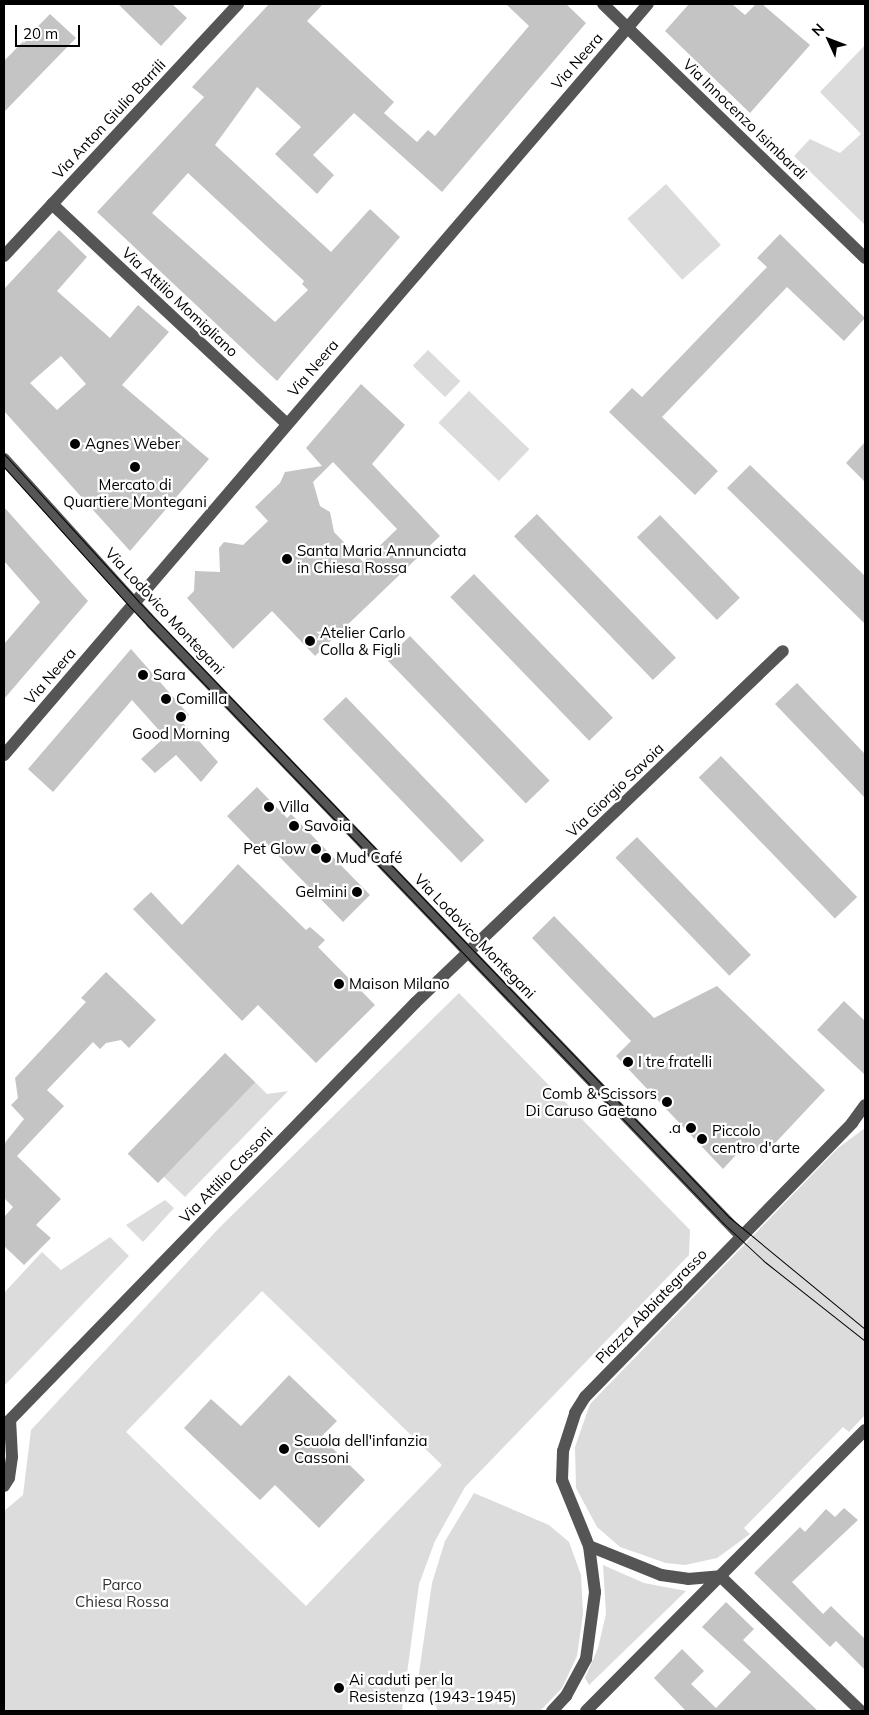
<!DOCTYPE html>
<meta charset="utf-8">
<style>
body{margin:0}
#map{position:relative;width:869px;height:1715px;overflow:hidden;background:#fff;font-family:Mulish,sans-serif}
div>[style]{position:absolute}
.green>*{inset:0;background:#dcdcdc;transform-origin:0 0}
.building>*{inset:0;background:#c4c4c4;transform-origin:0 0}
.minor>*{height:12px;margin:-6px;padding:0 6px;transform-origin:6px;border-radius:6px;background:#555}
.tram>*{height:1px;margin:-0.5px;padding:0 0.5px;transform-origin:0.5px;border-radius:0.5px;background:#000}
.dots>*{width:14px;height:14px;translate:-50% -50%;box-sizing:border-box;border:2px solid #fff;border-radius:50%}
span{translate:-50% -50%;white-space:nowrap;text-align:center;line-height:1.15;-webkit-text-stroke:4.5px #fff;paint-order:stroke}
.street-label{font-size:15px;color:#000}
.poi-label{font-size:15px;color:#000}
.left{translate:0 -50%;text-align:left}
.right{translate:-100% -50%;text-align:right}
.park-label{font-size:15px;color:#333}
.frame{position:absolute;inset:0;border:5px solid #000;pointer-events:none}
.north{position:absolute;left:804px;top:15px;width:50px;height:50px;-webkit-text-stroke:4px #fff;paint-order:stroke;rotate:313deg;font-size:14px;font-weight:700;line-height:20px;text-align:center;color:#000}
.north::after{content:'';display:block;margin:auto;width:18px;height:22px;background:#000;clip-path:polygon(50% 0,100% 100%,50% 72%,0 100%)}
.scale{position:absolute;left:15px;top:25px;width:65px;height:22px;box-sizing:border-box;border:2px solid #000;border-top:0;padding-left:6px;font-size:15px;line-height:18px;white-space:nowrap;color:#000;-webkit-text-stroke:4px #fff;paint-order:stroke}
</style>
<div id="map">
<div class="green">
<div style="clip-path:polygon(865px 45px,865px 225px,794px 156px,810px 139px,840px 153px,861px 134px,820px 92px)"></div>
<div style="left:666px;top:184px;width:82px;height:52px;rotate:48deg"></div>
<div style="left:428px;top:350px;width:45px;height:22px;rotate:44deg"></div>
<div style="left:469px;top:391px;width:84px;height:44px;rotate:44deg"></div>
<div style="clip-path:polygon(evenodd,459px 993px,690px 1230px,689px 1255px,465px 1487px,435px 1541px,419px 1584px,402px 1711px,4px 1711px,4px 1511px,23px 1495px,31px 1430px,220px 1227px,459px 993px,262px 1291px,442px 1465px,306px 1606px,126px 1432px,262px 1291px)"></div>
<div style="clip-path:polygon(255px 1082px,267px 1094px,288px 1091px,185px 1197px,163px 1176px)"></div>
<div style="clip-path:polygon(865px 1128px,865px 1415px,849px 1432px,843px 1427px,744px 1528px,750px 1534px,717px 1558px,685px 1565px,666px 1563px,620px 1547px,597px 1527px,576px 1488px,575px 1447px,590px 1404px,838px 1148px)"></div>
<div style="clip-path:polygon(165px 1200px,174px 1208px,143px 1242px,126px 1225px)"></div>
<div style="clip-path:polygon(110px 1237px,129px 1256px,4px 1386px,4px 1293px,42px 1252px,61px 1270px)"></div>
<div style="clip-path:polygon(474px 1493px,549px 1525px,569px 1542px,581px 1575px,583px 1614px,577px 1656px,562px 1688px,540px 1711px,438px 1711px,429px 1690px,418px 1680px,432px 1583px,445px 1541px)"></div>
<div style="clip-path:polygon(603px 1565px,644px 1583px,686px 1591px,589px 1685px,585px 1678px,598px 1648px,606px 1614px)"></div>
</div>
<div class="building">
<div style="clip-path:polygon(118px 4px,172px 4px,187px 18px,161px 46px)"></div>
<div style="clip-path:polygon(evenodd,269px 4px,323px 4px,307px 21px,394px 102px,384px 113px,417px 142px,428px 130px,435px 136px,529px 26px,506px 4px,566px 4px,586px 23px,442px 192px,354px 113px,313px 155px,334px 175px,317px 194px,275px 154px,301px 127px,257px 87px,215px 145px,331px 252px,370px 209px,400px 237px,277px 381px,97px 212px,204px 97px,192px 87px,269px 4px,188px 173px,304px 281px,302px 284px,308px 290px,275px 322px,152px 213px,188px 173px)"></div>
<div style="clip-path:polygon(689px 4px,732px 4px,745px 15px,756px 4px,762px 4px,810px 45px,750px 113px,665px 31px)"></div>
<div style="clip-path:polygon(50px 14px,76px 38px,4px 112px,4px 61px)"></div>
<div style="clip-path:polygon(evenodd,59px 230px,87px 257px,57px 291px,110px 338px,138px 305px,169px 332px,122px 385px,209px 459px,130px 551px,4px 411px,4px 289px,59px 230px,61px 356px,86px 384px,57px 410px,30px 383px,61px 356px)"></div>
<div style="clip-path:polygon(780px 234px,865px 318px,844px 341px,787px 287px,662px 417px,718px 471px,695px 495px,609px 412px,632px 388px,642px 397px,767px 267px,757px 258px)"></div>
<div style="clip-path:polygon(evenodd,361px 384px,405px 425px,372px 464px,440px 536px,315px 656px,272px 611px,233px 649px,187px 598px,194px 591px,195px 571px,220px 572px,219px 548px,224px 542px,243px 545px,268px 521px,255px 507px,280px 483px,285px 472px,322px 466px,306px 448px,361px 384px,333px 462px,397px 529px,363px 562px,334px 532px,330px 512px,320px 506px,313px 482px,333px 462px)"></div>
<div style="clip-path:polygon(865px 442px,865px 482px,846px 463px)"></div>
<div style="clip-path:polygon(750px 465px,865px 576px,865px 624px,727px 488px)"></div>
<div style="clip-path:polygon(4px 507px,88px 601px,4px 699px,4px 644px,40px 602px,4px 561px)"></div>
<div style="left:537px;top:514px;width:200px;height:32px;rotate:46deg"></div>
<div style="left:660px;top:515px;width:115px;height:32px;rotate:46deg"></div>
<div style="left:474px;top:574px;width:200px;height:33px;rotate:46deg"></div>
<div style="left:410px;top:636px;width:201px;height:33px;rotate:46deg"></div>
<div style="clip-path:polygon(131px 649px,189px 715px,182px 722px,218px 762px,201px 782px,176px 755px,155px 773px,141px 759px,165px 737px,132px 700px,53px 792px,28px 769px)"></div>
<div style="clip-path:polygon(797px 683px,865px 754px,865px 798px,775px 704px)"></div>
<div style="left:346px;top:697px;width:199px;height:32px;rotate:46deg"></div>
<div style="left:721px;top:756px;width:196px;height:31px;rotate:46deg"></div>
<div style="clip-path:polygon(257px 787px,287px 818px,291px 814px,370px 895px,343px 922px,264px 841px,258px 848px,227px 816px)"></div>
<div style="left:637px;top:837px;width:164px;height:30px;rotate:46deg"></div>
<div style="clip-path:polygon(238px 864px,306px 930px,310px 927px,325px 940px,318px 947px,375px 1005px,316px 1063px,258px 1005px,242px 1021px,133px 909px,151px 892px,182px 925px)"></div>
<div style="clip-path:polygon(554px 916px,654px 1018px,717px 986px,825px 1090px,763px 1156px,748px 1142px,723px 1169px,616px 1056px,631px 1041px,532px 938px)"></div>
<div style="clip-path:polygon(106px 972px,156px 1020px,129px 1048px,121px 1040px,106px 1043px,100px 1049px,93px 1042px,47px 1090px,64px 1106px,17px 1156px,61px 1199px,36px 1225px,51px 1238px,24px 1265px,4px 1246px,4px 1217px,13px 1207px,4px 1198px,4px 1144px,24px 1119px,11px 1105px,18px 1098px,15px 1078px,86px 1002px,81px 998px)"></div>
<div style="clip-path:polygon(844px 1001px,865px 1021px,865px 1075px,817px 1030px)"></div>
<div style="left:225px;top:1053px;width:42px;height:140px;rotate:44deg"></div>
<div style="clip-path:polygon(289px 1375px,337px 1421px,321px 1437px,365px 1480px,319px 1528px,275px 1485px,260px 1500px,184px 1428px,211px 1399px,241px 1426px)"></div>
<div style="clip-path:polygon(844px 1508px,858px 1520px,792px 1582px,823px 1614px,831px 1606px,865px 1639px,865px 1670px,836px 1641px,830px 1647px,754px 1573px,800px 1527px,805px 1532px,826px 1509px,835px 1517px)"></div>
<div style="clip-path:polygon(726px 1602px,754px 1629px,743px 1640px,818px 1711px,686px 1711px,654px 1678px,682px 1649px,704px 1671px,691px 1684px,716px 1708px,751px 1672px,702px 1627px)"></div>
</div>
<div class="minor">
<div style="left:603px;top:4px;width:365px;rotate:44.1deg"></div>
<div style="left:52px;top:204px;width:322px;rotate:43.1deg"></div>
<div style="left:4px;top:256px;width:344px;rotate:-47.1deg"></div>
<div style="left:4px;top:459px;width:221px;rotate:47.9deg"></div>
<div style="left:152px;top:623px;width:850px;rotate:46.14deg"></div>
<div style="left:4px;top:755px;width:989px;rotate:-49.39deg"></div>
<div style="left:4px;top:1426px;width:590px;rotate:-45.82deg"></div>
<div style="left:415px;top:1003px;width:509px;rotate:-43.73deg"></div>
<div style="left:4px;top:1486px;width:9px;rotate:-58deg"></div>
<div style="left:9px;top:1478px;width:21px;rotate:-82deg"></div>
<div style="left:12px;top:1457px;width:35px;rotate:-93deg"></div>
<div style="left:589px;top:1546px;width:78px;rotate:21.9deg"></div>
<div style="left:661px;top:1575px;width:27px;rotate:8deg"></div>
<div style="left:688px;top:1579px;width:32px;rotate:-5deg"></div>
<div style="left:720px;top:1576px;width:195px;rotate:43.8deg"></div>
<div style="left:552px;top:1711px;width:21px;rotate:-47deg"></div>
<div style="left:566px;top:1696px;width:42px;rotate:-61.6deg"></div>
<div style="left:586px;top:1659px;width:68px;rotate:-82.3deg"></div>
<div style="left:595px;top:1592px;width:46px;rotate:-97.4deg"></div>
<div style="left:589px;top:1546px;width:71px;rotate:-112.2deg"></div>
<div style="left:562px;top:1480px;width:29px;rotate:-88deg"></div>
<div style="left:563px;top:1451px;width:40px;rotate:-72deg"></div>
<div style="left:575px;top:1413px;width:19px;rotate:-58deg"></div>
<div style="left:585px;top:1397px;width:383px;rotate:-45.7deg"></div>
<div style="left:852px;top:1123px;width:22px;rotate:-54deg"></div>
<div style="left:586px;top:1711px;width:396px;rotate:-45.2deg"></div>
</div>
<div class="tram">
<div style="left:4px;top:454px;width:199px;rotate:47.6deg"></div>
<div style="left:138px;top:601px;width:854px;rotate:46.19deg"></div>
<div style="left:729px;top:1217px;width:176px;rotate:39.5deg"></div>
<div style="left:4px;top:467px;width:190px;rotate:48deg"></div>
<div style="left:131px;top:608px;width:854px;rotate:46.09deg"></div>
<div style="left:723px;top:1223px;width:57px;rotate:42.9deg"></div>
<div style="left:765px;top:1262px;width:127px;rotate:38.3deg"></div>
</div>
<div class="dots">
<div style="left:75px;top:444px;background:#000"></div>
<div style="left:135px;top:467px;background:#000"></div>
<div style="left:287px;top:559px;background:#000"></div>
<div style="left:310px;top:641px;background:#000"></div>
<div style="left:143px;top:675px;background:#000"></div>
<div style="left:166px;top:699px;background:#000"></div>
<div style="left:181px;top:717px;background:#000"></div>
<div style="left:269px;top:807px;background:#000"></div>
<div style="left:294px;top:826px;background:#000"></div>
<div style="left:316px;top:849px;background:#000"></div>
<div style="left:326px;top:858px;background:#000"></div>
<div style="left:357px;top:892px;background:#000"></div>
<div style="left:339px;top:984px;background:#000"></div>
<div style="left:628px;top:1062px;background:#000"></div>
<div style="left:667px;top:1102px;background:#000"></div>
<div style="left:691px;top:1128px;background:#000"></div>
<div style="left:702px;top:1139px;background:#000"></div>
<div style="left:284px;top:1449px;background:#000"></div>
<div style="left:339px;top:1688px;background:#000"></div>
</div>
<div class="street-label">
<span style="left:577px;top:61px;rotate:-49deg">Via Neera</span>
<span style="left:109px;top:119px;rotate:-47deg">Via Anton Giulio Barrili</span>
<span style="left:745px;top:119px;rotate:44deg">Via Innocenzo Isimbardi</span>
<span style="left:180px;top:302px;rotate:43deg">Via Attilio Momigliano</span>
<span style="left:313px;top:368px;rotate:-50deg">Via Neera</span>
<span style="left:165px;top:611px;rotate:47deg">Via Lodovico Montegani</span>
<span style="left:50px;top:676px;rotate:-49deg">Via Neera</span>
<span style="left:615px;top:790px;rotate:-44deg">Via Giorgio Savoia</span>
<span style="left:475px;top:936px;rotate:46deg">Via Lodovico Montegani</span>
<span style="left:226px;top:1175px;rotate:-46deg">Via Attilio Cassoni</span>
<span style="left:651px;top:1306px;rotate:-46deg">Piazza Abbiategrasso</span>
</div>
<div class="poi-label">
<span class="left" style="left:85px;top:444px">Agnes Weber</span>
<span style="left:135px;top:493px">Mercato di<br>Quartiere Montegani</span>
<span class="left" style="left:297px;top:559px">Santa Maria Annunciata<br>in Chiesa Rossa</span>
<span class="left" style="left:320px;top:641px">Atelier Carlo<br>Colla &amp; Figli</span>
<span class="left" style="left:153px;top:675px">Sara</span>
<span class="left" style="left:176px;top:699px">Comilla</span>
<span style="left:181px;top:734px">Good Morning</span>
<span class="left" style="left:279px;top:807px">Villa</span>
<span class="left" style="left:304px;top:826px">Savoia</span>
<span class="right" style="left:306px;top:849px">Pet Glow</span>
<span class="left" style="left:336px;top:858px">Mud Café</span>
<span class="right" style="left:347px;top:892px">Gelmini</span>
<span class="left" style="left:349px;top:984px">Maison Milano</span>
<span class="left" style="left:638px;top:1062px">I tre fratelli</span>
<span class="right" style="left:657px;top:1102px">Comb &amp; Scissors<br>Di Caruso Gaetano</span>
<span class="right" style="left:681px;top:1128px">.a</span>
<span class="left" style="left:712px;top:1139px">Piccolo<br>centro d'arte</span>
<span class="left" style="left:294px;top:1449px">Scuola dell'infanzia<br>Cassoni</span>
<span class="left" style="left:349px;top:1688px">Ai caduti per la<br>Resistenza (1943-1945)</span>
</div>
<div class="park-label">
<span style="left:122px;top:1593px">Parco<br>Chiesa Rossa</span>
</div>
<div class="frame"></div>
<div class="north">N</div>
<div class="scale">20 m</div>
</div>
